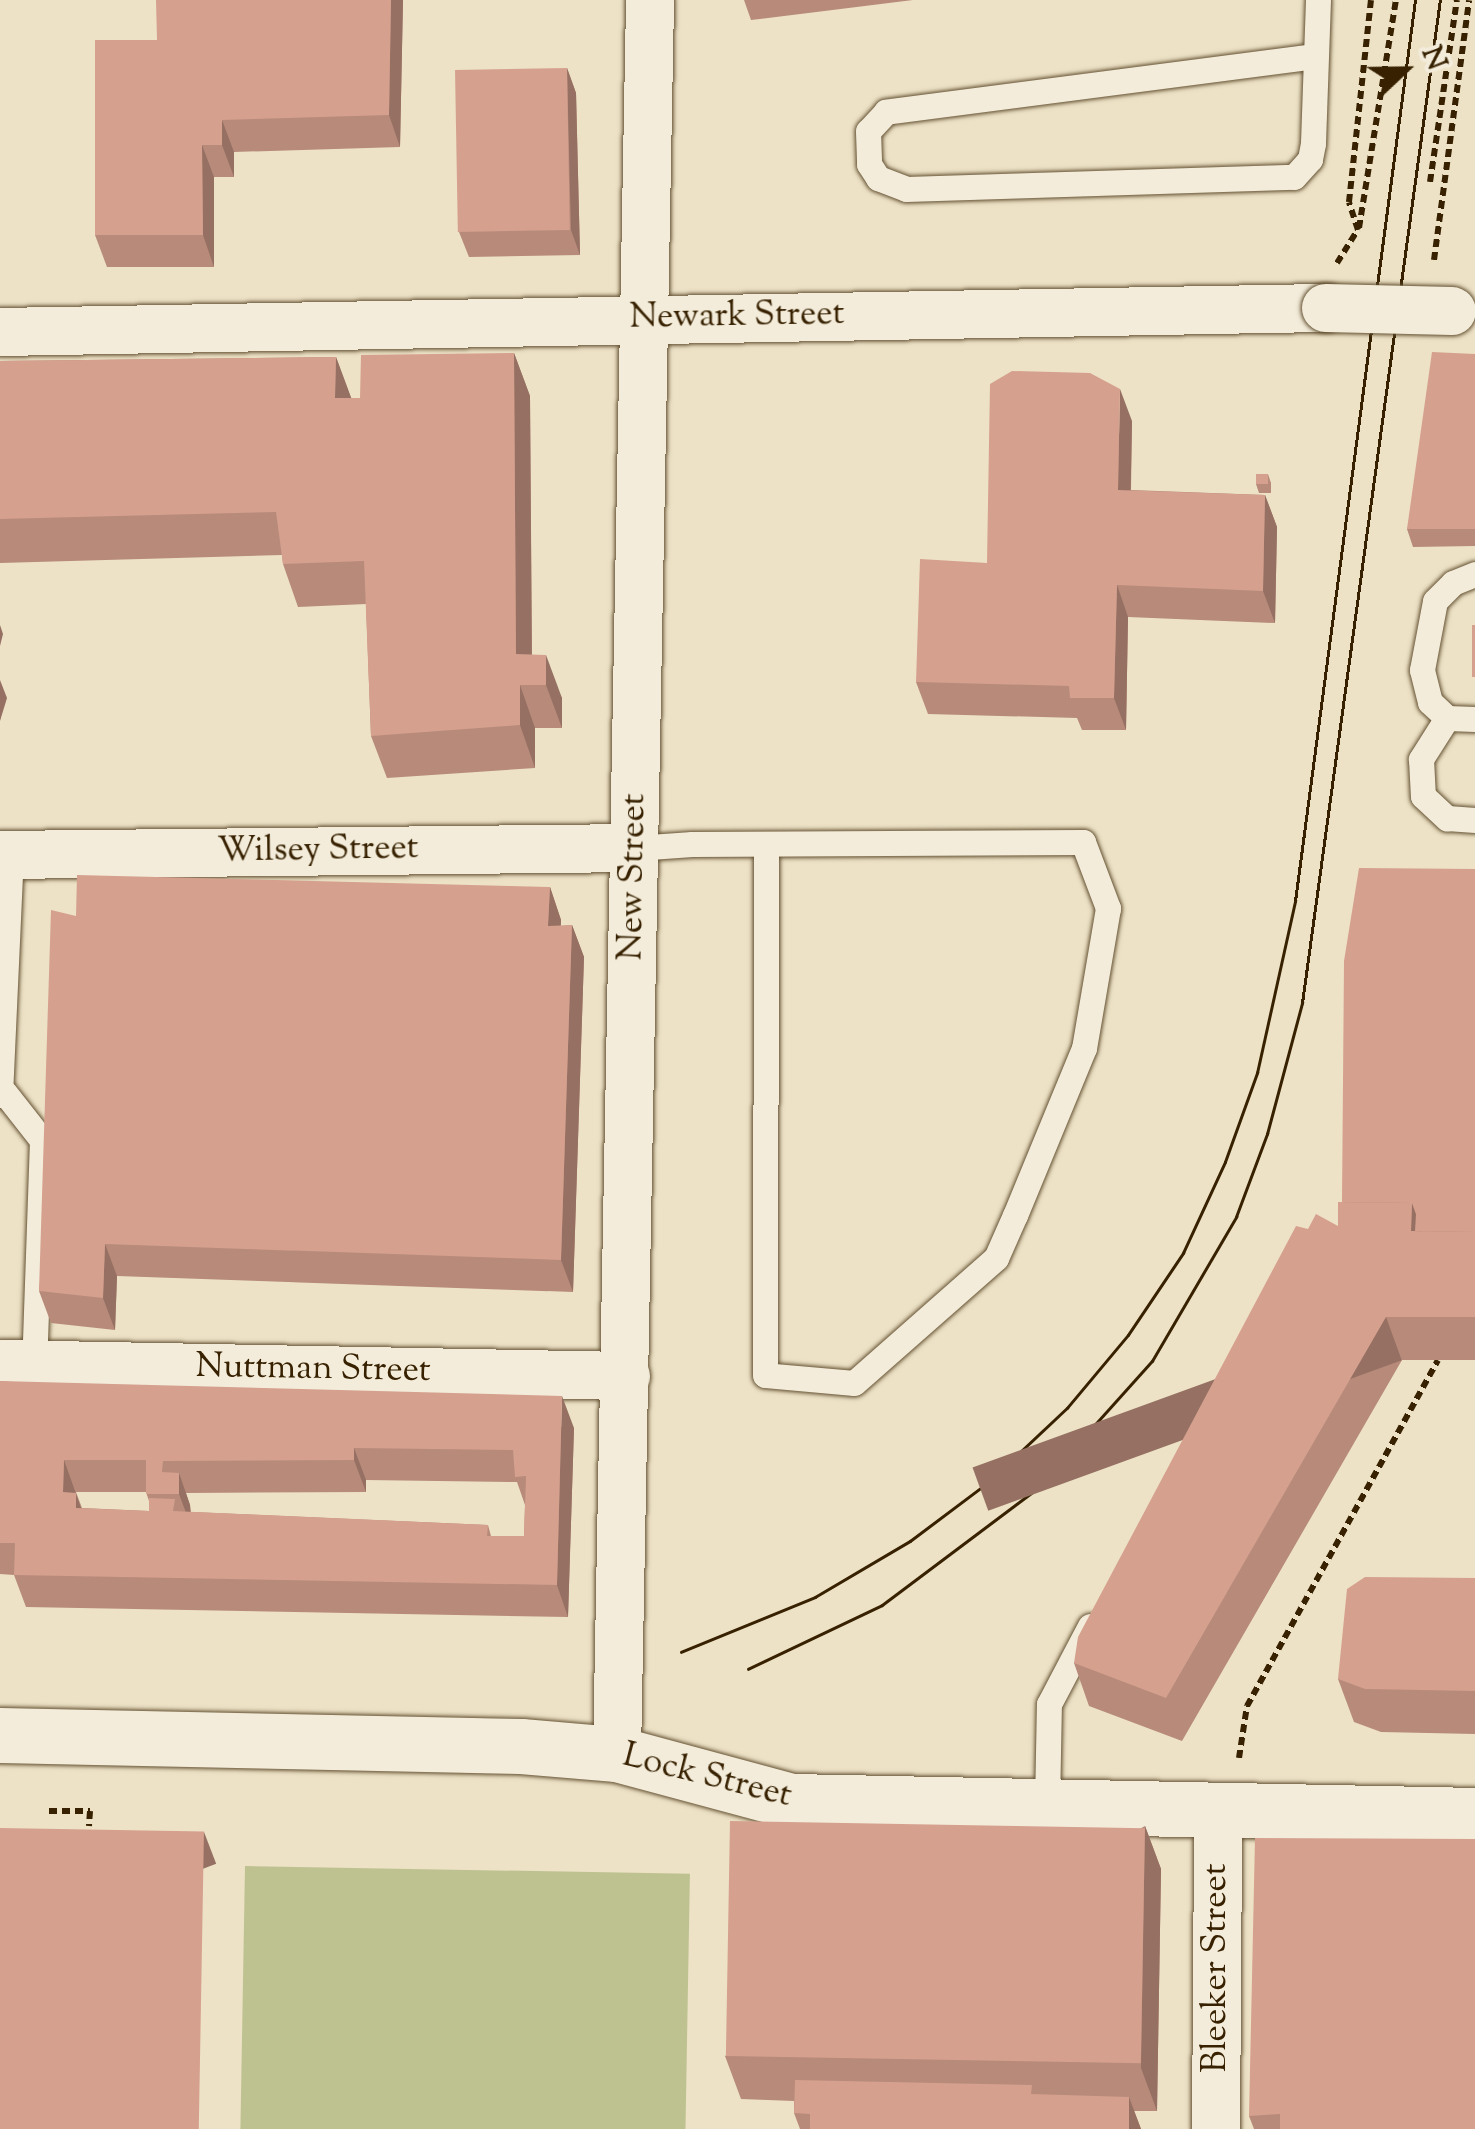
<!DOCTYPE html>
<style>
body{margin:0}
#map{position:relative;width:1475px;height:2129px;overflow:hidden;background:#ede2c6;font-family:"Sorts Mill Goudy",serif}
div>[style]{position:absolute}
.green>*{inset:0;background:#bec291;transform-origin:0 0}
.path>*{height:6px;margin-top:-3px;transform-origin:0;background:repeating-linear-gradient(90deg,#372101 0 8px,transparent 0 13px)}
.roads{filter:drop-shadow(0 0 2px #645132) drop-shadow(0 0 2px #645132)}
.lane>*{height:25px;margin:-12.5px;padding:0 12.5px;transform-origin:12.5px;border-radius:12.5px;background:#f3ecda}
.street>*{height:48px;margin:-24px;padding:0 24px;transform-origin:24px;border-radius:24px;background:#f3ecda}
.secondary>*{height:55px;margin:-27.5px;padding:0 27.5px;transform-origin:27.5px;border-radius:27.5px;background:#f3ecda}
.tram>*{height:2.5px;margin:-1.25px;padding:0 1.25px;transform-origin:1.25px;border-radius:1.25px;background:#372101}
.bridges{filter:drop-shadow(0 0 2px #645132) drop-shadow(0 0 2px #645132)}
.street-bridge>*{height:48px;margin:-24px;padding:0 24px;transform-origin:24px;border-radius:24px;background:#f3ecda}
.wall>*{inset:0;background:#b78a7a}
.shaded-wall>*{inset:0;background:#957063;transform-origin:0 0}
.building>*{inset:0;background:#d5a08e;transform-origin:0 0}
span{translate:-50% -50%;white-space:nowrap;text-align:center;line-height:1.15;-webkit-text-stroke:8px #f3ecda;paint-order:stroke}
.street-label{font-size:35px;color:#372101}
.north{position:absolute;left:1355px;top:20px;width:100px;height:100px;-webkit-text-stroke:8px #f3ecda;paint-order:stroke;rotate:68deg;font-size:28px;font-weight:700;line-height:40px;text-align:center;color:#372101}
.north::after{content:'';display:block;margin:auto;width:35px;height:45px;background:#372101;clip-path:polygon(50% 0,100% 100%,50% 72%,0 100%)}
</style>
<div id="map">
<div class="green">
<div style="left:245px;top:1866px;width:445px;height:263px;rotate:1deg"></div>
</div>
<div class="path">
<div style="left:1430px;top:182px;width:184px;rotate:-81.6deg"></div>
<div style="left:1359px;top:228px;width:231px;rotate:-80.8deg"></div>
<div style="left:1434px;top:260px;width:262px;rotate:-82.3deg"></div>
<div style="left:1337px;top:263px;width:39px;rotate:-58deg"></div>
<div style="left:1358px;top:230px;width:29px;rotate:-108deg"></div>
<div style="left:1349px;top:202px;width:203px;rotate:-83.8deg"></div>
<div style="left:1239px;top:1758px;width:53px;rotate:-81.3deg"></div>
<div style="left:1247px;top:1706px;width:395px;rotate:-61.1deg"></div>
<div style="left:49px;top:1811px;width:41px"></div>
<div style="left:90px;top:1811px;width:15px;rotate:94deg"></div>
</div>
<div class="roads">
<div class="lane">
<div style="left:1315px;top:56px;width:433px;rotate:172.6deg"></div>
<div style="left:886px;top:112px;width:26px;rotate:133deg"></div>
<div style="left:868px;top:131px;width:33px;rotate:88deg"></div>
<div style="left:869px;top:164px;width:17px;rotate:57deg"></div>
<div style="left:878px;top:178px;width:30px;rotate:21deg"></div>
<div style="left:906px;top:189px;width:388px;rotate:-1.8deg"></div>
<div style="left:1294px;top:177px;width:24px;rotate:-48deg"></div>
<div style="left:1310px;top:159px;width:16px;rotate:-79deg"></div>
<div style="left:1313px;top:143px;width:143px;rotate:-88deg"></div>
<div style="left:1475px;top:574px;width:24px;rotate:158deg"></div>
<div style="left:1453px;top:583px;width:25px;rotate:135deg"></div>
<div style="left:1435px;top:601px;width:70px;rotate:100.7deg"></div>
<div style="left:1422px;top:670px;width:33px;rotate:76deg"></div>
<div style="left:1430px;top:702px;width:23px;rotate:43deg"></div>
<div style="left:1447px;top:718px;width:28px;rotate:2deg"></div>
<div style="left:1447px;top:718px;width:49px;rotate:122.4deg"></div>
<div style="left:1421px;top:759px;width:37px;rotate:87deg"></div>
<div style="left:1423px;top:796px;width:33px;rotate:43deg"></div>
<div style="left:1447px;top:818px;width:28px;rotate:4deg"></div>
<div style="left:635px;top:848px;width:57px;rotate:-4deg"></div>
<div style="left:692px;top:844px;width:391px;rotate:-0.3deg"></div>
<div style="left:1083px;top:842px;width:71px;rotate:69.3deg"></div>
<div style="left:1108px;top:908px;width:142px;rotate:99.7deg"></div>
<div style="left:1084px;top:1048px;width:181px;rotate:112.4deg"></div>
<div style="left:1015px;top:1215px;width:47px;rotate:113.8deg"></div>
<div style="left:996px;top:1258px;width:189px;rotate:138.6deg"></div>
<div style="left:854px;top:1383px;width:89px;rotate:-174.9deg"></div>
<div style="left:765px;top:1375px;width:531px;rotate:-89.89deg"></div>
<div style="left:5px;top:1093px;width:60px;rotate:51.8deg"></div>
<div style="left:42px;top:1140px;width:225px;rotate:92deg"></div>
<div style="left:0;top:1095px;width:240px;rotate:-87.4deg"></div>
<div style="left:1047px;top:1805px;width:101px;rotate:-88.9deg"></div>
<div style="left:1049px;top:1704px;width:88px;rotate:-62.3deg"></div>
</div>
<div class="street">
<div style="left:0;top:332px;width:1326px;rotate:-1.04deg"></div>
<div style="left:0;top:855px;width:635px;rotate:-0.63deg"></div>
<div style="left:0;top:1364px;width:626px;rotate:1.1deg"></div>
<div style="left:617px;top:1754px;width:1754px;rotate:-88.92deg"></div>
<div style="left:1216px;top:2129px;width:321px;rotate:-89.6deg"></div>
</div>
<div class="secondary">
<div style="left:0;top:1735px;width:521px;rotate:1.21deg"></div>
<div style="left:521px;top:1746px;width:96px;rotate:4.8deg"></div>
<div style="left:617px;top:1754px;width:180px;rotate:15.1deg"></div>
<div style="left:791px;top:1801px;width:684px;rotate:1.17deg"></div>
</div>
</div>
<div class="tram">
<div style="left:681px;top:1652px;width:145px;rotate:-22.3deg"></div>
<div style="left:815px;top:1597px;width:110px;rotate:-30.5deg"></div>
<div style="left:910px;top:1541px;width:95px;rotate:-36.9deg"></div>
<div style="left:986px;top:1484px;width:111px;rotate:-43.2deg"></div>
<div style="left:1067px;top:1408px;width:95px;rotate:-50.1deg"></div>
<div style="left:1128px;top:1335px;width:99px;rotate:-56.1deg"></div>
<div style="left:1183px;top:1253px;width:100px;rotate:-65.2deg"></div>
<div style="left:1225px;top:1162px;width:95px;rotate:-70.2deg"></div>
<div style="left:1257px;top:1073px;width:176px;rotate:-77.5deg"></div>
<div style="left:1295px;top:901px;width:909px;rotate:-82.41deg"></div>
<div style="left:748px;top:1669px;width:148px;rotate:-25.5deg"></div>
<div style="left:882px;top:1605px;width:196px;rotate:-36.9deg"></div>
<div style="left:1039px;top:1487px;width:169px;rotate:-48.1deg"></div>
<div style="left:1152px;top:1361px;width:167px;rotate:-59.7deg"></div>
<div style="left:1236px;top:1217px;width:89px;rotate:-69.5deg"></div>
<div style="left:1267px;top:1134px;width:136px;rotate:-75deg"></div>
<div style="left:1302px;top:1003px;width:1012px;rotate:-82.17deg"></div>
</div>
<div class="bridges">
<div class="street-bridge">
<div style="left:1326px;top:308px;width:126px;rotate:1.4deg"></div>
</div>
</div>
<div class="wall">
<div style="clip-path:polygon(403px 0,400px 147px,234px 152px,234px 177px,214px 177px,214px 267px,107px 267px,95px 235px,157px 40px)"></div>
<div style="clip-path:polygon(744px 0,913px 0,751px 20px)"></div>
<div style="clip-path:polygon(567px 68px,576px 93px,580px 255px,469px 257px,459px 232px)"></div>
<div style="clip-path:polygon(514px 353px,530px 396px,532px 655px,562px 698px,562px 728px,535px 728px,535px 768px,387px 778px,371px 736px,366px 604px,298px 607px,283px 564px,282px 555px,0 563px,0 361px,336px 357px,351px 398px,360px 398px)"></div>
<div style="clip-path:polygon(1475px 354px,1475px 546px,1413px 547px,1407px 529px)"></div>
<div style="clip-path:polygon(1132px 421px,1131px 490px,1265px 495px,1277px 527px,1275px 623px,1128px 617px,1126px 730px,1082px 730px,1077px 718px,928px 714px,916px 682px,987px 563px)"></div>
<div style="clip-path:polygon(1268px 474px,1271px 483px,1271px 493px,1259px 493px,1256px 484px)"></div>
<div style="clip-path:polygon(1475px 869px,1475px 1360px,1402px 1360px,1182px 1741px,1089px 1706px,1074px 1663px,1308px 1229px,1338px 1226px,1342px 1202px)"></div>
<div style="clip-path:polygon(550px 887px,561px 920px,561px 926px,572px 925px,584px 957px,573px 1292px,117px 1276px,115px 1330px,51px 1323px,39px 1291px,76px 916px)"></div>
<div style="clip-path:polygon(evenodd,0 1381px,574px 1428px,568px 1617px,26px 1607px,14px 1575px,0 1574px,0 1381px,366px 1480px,517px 1482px,525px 1505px,524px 1536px,491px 1536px,488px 1525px,191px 1512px,190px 1505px,186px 1493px,366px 1492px,366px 1480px,0 1381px,76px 1492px,146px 1492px,149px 1501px,149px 1511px,82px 1508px,76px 1492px)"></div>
<div style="clip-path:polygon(1475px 1578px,1475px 1734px,1381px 1732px,1354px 1722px,1338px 1679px)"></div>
<div style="clip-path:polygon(1145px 1826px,1161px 1869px,1157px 2111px,1134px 2111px,1141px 2129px,800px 2129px,794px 2113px,794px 2101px,741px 2099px,725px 2056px)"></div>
<div style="clip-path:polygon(1475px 1839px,1475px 2129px,1254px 2129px,1249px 2116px)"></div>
</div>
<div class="shaded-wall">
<div style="clip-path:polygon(391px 0,403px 0,400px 147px,389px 115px)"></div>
<div style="clip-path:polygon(567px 68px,576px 93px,580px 255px,571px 230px)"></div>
<div style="clip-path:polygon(222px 120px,234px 152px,234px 177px,222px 145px)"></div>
<div style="clip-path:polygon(202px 145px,214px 177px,214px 267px,203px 235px)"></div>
<div style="clip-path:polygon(514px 353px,530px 396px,532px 685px,516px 654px)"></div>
<div style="clip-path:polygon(336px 357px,352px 400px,335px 398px)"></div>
<div style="clip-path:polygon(1120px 389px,1132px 421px,1130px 522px,1118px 490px)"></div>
<div style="clip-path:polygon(1265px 495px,1277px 527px,1275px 623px,1263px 591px)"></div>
<div style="clip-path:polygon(1117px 585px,1128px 617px,1126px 730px,1114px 698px)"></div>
<div style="clip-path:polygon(0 625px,3px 634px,0 646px)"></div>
<div style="clip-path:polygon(546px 655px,562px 698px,562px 728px,546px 685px)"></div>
<div style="clip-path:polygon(0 680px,7px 698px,0 721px)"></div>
<div style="clip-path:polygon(520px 685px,535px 728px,535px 768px,520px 725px)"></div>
<div style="clip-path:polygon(550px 887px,561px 920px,559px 958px,548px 926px)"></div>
<div style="clip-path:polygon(572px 925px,584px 957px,573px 1292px,561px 1260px)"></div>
<div style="clip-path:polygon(1412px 1203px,1426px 1242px,1411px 1231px)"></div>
<div style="clip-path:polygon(105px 1244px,117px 1276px,115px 1330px,103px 1298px)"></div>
<div style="left:1386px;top:1317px;width:46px;height:440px;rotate:70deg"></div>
<div style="clip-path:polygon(562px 1396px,574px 1428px,568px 1617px,557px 1585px)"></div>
<div style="clip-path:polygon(354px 1448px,366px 1480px,366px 1492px,354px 1460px)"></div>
<div style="clip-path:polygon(64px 1460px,87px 1525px,63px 1492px)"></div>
<div style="clip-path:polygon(179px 1473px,190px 1505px,191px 1526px,179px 1494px)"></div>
<div style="clip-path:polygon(1145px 1826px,1161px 1869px,1157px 2111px,1141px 2068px)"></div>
<div style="left:204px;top:1832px;width:34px;height:297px;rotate:69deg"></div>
<div style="clip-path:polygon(1129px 2097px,1141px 2129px,1129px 2129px)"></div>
</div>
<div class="building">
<div style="clip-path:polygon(156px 0,391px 0,389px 115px,222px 120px,222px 145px,202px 145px,203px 235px,95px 235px,95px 40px,157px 40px)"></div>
<div style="left:567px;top:68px;width:162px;height:112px;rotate:89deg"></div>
<div style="clip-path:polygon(1432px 352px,1475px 354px,1475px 529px,1407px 529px)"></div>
<div style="clip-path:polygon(514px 353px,516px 654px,546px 655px,546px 685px,520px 685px,520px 725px,371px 736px,364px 561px,283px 564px,276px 512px,0 519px,0 361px,336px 357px,335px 398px,360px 398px,361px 355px)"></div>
<div style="clip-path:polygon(1012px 371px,1090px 373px,1120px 389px,1118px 490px,1265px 495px,1263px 591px,1117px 585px,1114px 698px,1070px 698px,1069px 686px,916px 682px,920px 559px,987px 563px,990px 384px)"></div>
<div style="left:1256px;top:474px;width:12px;height:10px"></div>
<div style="left:1472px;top:625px;width:3px;height:52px"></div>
<div style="clip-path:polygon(1359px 868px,1475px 869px,1475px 1232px,1415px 1231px,1416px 1214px,1412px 1203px,1342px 1202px,1344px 961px)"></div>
<div style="clip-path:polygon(77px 875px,550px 887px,548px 926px,572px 925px,561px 1260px,105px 1244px,103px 1298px,39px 1291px,51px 910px,76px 916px)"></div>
<div style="clip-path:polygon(1338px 1202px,1412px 1203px,1411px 1231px,1475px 1232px,1475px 1317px,1386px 1317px,1166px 1698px,1074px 1663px,1078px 1637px,1296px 1226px,1308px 1229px,1316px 1214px,1338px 1226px)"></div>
<div style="clip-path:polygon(evenodd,0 1381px,562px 1396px,557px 1585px,14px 1575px,15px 1543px,0 1543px,0 1381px,354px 1448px,513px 1450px,515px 1477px,526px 1476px,524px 1536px,487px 1536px,488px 1525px,173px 1511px,175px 1499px,149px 1498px,149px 1511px,76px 1508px,76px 1493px,63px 1492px,64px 1460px,146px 1460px,146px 1494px,179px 1494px,179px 1473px,162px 1472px,163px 1461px,354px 1460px,354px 1448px)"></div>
<div style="clip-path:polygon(1365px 1577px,1475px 1578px,1475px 1691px,1365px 1689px,1338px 1679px,1347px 1589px)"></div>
<div style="left:730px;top:1821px;width:415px;height:235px;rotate:1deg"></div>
<div style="left:0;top:1828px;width:204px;height:301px;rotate:1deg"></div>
<div style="clip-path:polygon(1255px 1838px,1475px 1839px,1475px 2129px,1280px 2129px,1280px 2114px,1249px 2116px)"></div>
<div style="clip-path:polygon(795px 2080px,1032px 2085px,1031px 2094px,1129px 2097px,1129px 2129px,810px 2129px,810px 2114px,794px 2113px)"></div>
</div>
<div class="street-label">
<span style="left:737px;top:317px;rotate:-1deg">Newark Street</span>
<span style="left:318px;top:851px;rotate:-1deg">Wilsey Street</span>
<span style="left:634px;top:877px;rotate:-89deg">New Street</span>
<span style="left:313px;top:1370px;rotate:1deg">Nuttman Street</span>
<span style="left:707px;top:1777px;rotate:14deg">Lock Street</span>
<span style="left:1217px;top:1968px;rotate:-90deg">Bleeker Street</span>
</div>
<div class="north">N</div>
</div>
